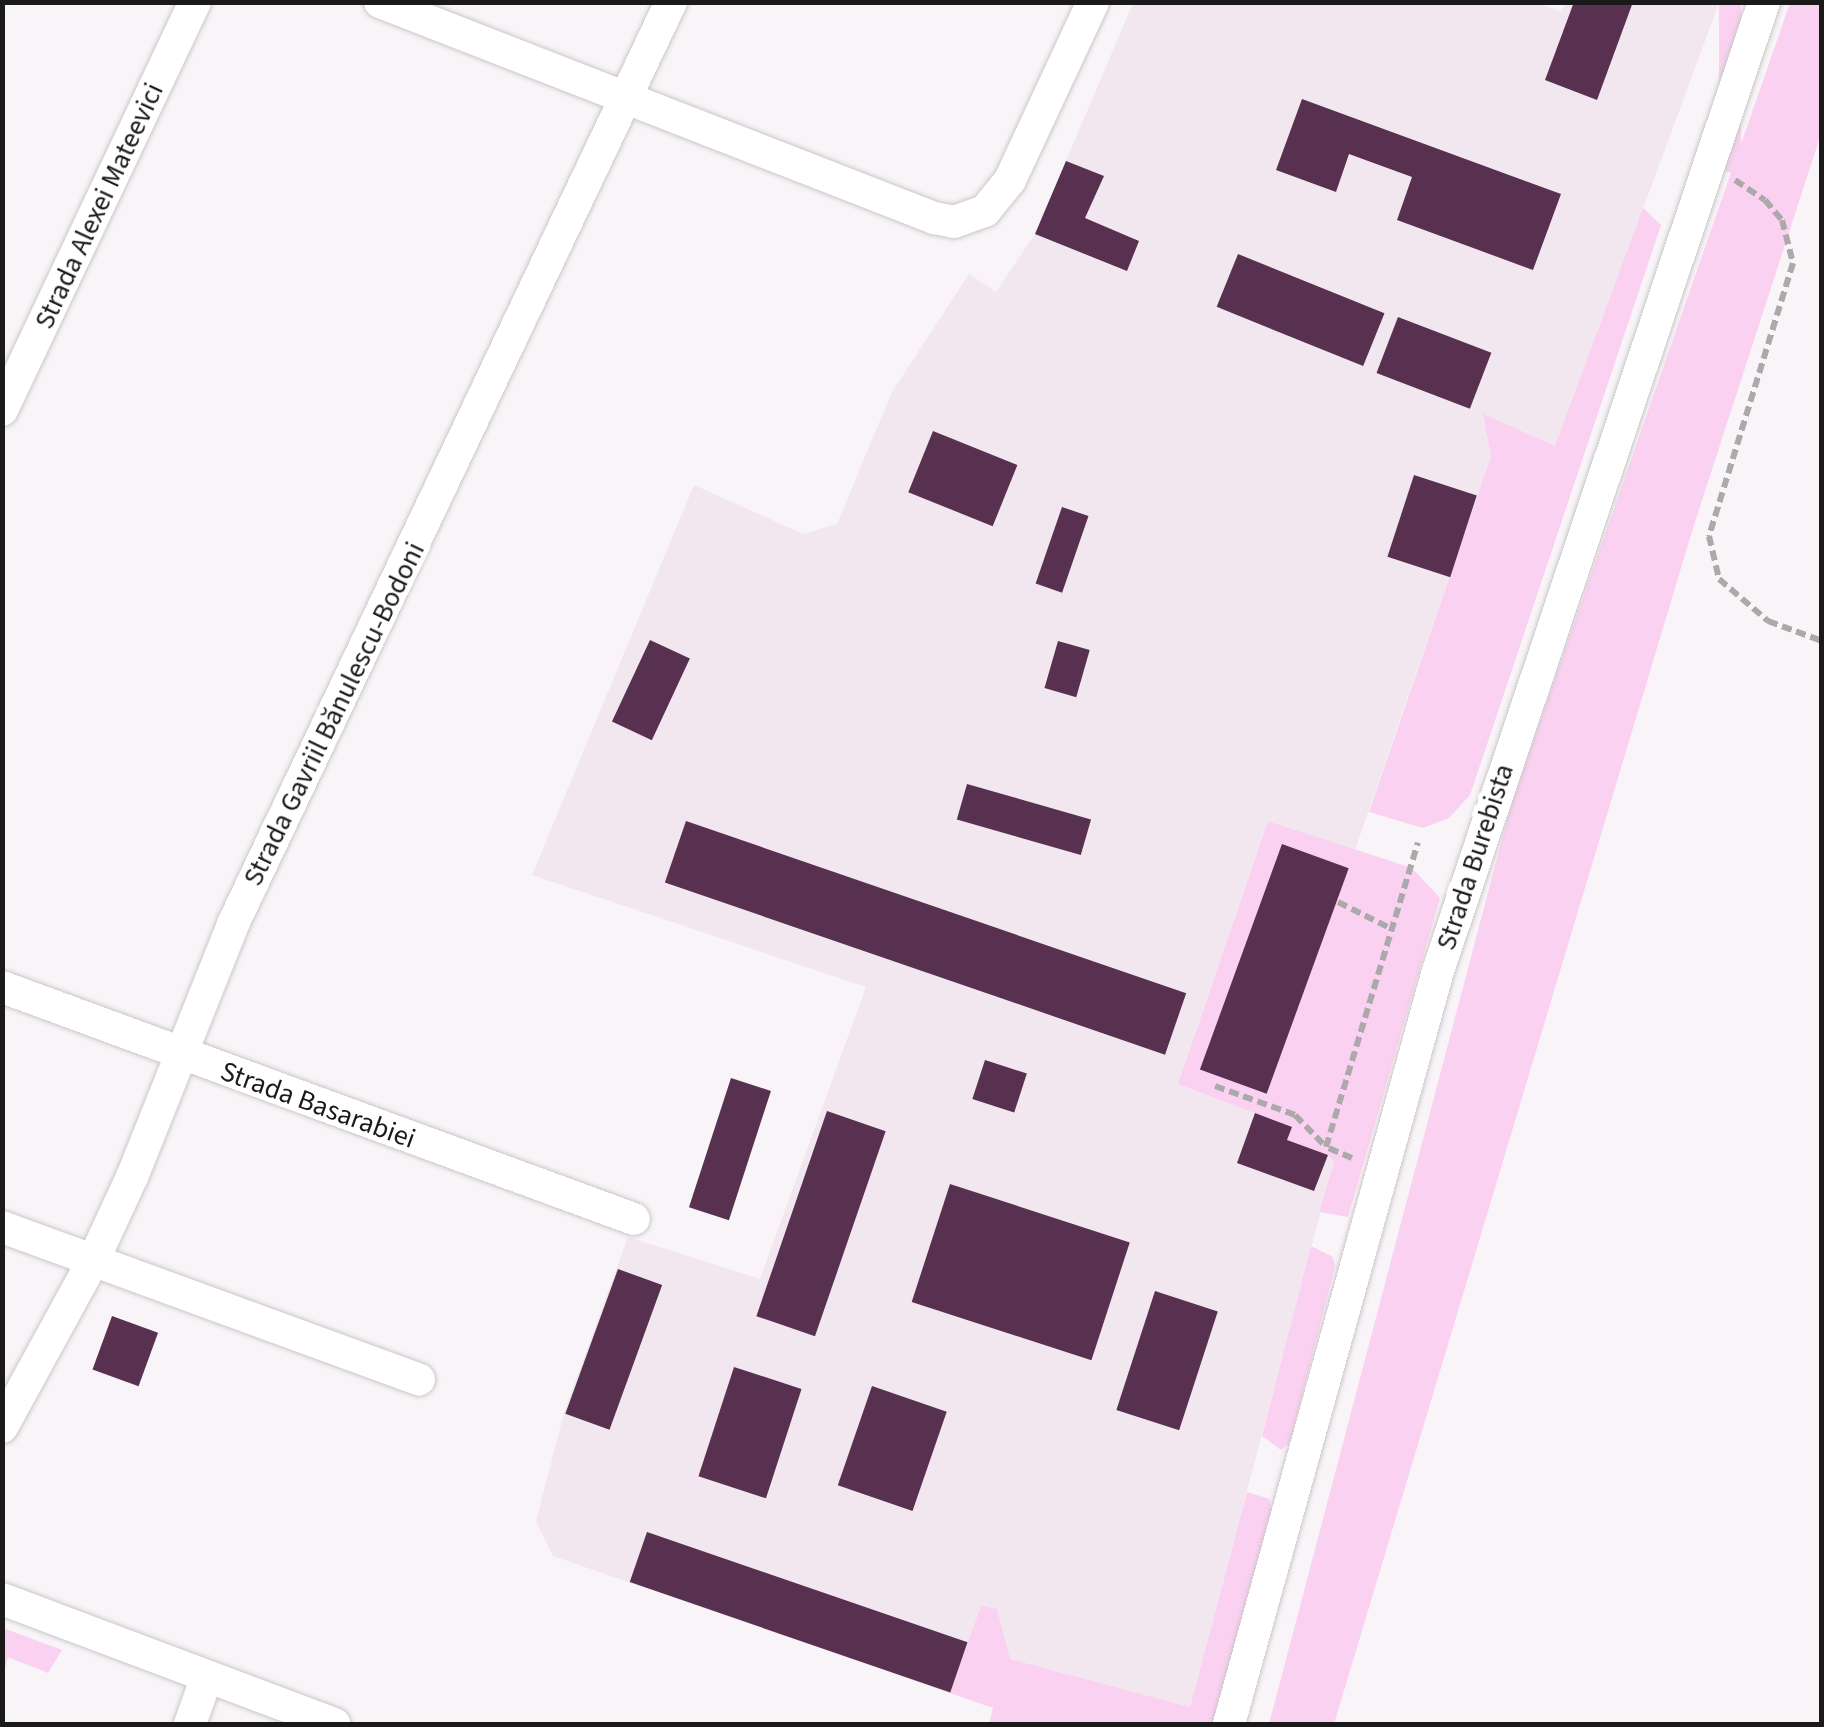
<!DOCTYPE html>
<meta charset="utf-8">
<style>
body{margin:0}
#map{position:relative;width:1824px;height:1727px;overflow:hidden;background:#f8f4f7;font-family:"Source Sans 3",sans-serif}
div>[style]{position:absolute}
.built>*{inset:0;background:#f2e7ef}
.green>*{inset:0;background:#fbd1f1;transform-origin:0 0}
.building>*{inset:0;background:#583150;transform-origin:0 0}
.path>*{height:6px;margin-top:-3px;transform-origin:0;background:repeating-linear-gradient(90deg,#aca9ab 0 10px,transparent 0 15px)}
.roads{filter:drop-shadow(0 0 2px #cbc7ca) drop-shadow(0 0 2px #cbc7ca)}
.minor>*{height:32px;margin:-16px;padding:0 16px;transform-origin:16px;border-radius:16px;background:#fff}
span{translate:-50% -50%;white-space:nowrap;text-align:center;line-height:1.15;-webkit-text-stroke:10px #fff;paint-order:stroke}
.street-label{font-size:28px;color:#1b1a1b}
.frame{position:absolute;inset:0;border:5px solid #1b1a1b;pointer-events:none}
</style>
<div id="map">
<div class="built">
<div style="clip-path:polygon(1537px 2px,1561px 12px,1565px 3px,1719px 3px,1555px 447px,1483px 415px,1491px 456px,1355px 850px,1268px 821px,1178px 1084px,1292px 1127px,1334px 1161px,1190px 1707px,1010px 1659px,950px 1693px,553px 1556px,536px 1521px,564px 1413px,628px 1237px,760px 1279px,866px 987px,532px 875px,694px 485px,803px 534px,837px 524px,892px 392px,969px 274px,996px 292px,1035px 234px,1133px 3px)"></div>
</div>
<div class="green">
<div style="left:1719px;top:3px;width:22px;height:169px"></div>
<div style="clip-path:polygon(1790px 3px,1821px 3px,1821px 134px,1694px 525px,1334px 1724px,1269px 1724px,1511px 805px)"></div>
<div style="clip-path:polygon(1643px 208px,1661px 225px,1470px 795px,1449px 818px,1423px 828px,1369px 812px,1491px 456px,1483px 414px,1555px 446px)"></div>
<div style="clip-path:polygon(1268px 821px,1412px 868px,1440px 898px,1348px 1217px,1319px 1212px,1334px 1162px,1328px 1155px,1287px 1140px,1291px 1127px,1178px 1084px)"></div>
<div style="clip-path:polygon(1311px 1246px,1333px 1257px,1335px 1267px,1290px 1442px,1281px 1450px,1262px 1436px)"></div>
<div style="clip-path:polygon(1247px 1492px,1269px 1499px,1272px 1511px,1217px 1724px,989px 1724px,993px 1708px,950px 1693px,981px 1606px,997px 1609px,1010px 1659px,1190px 1707px)"></div>
<div style="clip-path:polygon(3px 1628px,62px 1650px,48px 1673px,8px 1657px,3px 1676px)"></div>
</div>
<div class="building">
<div style="clip-path:polygon(1574px 2px,1633px 2px,1597px 100px,1545px 80px)"></div>
<div style="clip-path:polygon(1302px 99px,1561px 194px,1533px 270px,1397px 220px,1412px 177px,1349px 154px,1336px 192px,1276px 170px)"></div>
<div style="clip-path:polygon(1066px 161px,1104px 176px,1085px 218px,1139px 241px,1127px 271px,1035px 234px)"></div>
<div style="left:1238px;top:254px;width:158px;height:57px;rotate:22deg"></div>
<div style="left:1398px;top:317px;width:100px;height:60px;rotate:21deg"></div>
<div style="left:933px;top:431px;width:91px;height:66px;rotate:22deg"></div>
<div style="left:1414px;top:475px;width:66px;height:86px;rotate:18deg"></div>
<div style="left:1062px;top:507px;width:28px;height:81px;rotate:19deg"></div>
<div style="left:650px;top:640px;width:44px;height:90px;rotate:25deg"></div>
<div style="left:1058px;top:641px;width:33px;height:49px;rotate:16deg"></div>
<div style="left:967px;top:784px;width:129px;height:37px;rotate:16deg"></div>
<div style="left:686px;top:821px;width:529px;height:65px;rotate:19deg"></div>
<div style="left:1282px;top:844px;width:71px;height:240px;rotate:20deg"></div>
<div style="left:985px;top:1060px;width:44px;height:41px;rotate:18deg"></div>
<div style="left:731px;top:1078px;width:42px;height:136px;rotate:18deg"></div>
<div style="left:827px;top:1111px;width:62px;height:217px;rotate:19deg"></div>
<div style="clip-path:polygon(1255px 1113px,1292px 1127px,1287px 1140px,1328px 1155px,1314px 1191px,1237px 1163px)"></div>
<div style="left:950px;top:1184px;width:189px;height:124px;rotate:18deg"></div>
<div style="left:618px;top:1269px;width:47px;height:154px;rotate:20deg"></div>
<div style="left:1155px;top:1291px;width:66px;height:125px;rotate:18deg"></div>
<div style="left:112px;top:1316px;width:49px;height:57px;rotate:20deg"></div>
<div style="left:734px;top:1367px;width:71px;height:115px;rotate:18deg"></div>
<div style="left:872px;top:1386px;width:79px;height:105px;rotate:19deg"></div>
<div style="left:647px;top:1532px;width:339px;height:53px;rotate:19deg"></div>
</div>
<div class="path">
<div style="left:1735px;top:180px;width:36px;rotate:34deg"></div>
<div style="left:1765px;top:200px;width:26px;rotate:50deg"></div>
<div style="left:1782px;top:220px;width:44px;rotate:75.7deg"></div>
<div style="left:1793px;top:263px;width:286px;rotate:107.1deg"></div>
<div style="left:1709px;top:536px;width:44px;rotate:76.9deg"></div>
<div style="left:1719px;top:579px;width:65px;rotate:40.6deg"></div>
<div style="left:1768px;top:621px;width:58px;rotate:20.3deg"></div>
<div style="left:1338px;top:902px;width:60px;rotate:26.6deg"></div>
<div style="left:1215px;top:1086px;width:85px;rotate:19.9deg"></div>
<div style="left:1295px;top:1115px;width:43px;rotate:45.9deg"></div>
<div style="left:1352px;top:1158px;width:28px;rotate:-157deg"></div>
<div style="left:1326px;top:1147px;width:318px;rotate:-73.2deg"></div>
</div>
<div class="roads">
<div class="minor">
<div style="left:380px;top:2px;width:595px;rotate:21.3deg"></div>
<div style="left:934px;top:218px;width:20px;rotate:11deg"></div>
<div style="left:954px;top:222px;width:33px;rotate:-20deg"></div>
<div style="left:985px;top:211px;width:40px;rotate:-51deg"></div>
<div style="left:1010px;top:180px;width:196px;rotate:-65deg"></div>
<div style="left:2px;top:410px;width:451px;rotate:-64.7deg"></div>
<div style="left:2px;top:987px;width:673px;rotate:20.16deg"></div>
<div style="left:2px;top:1227px;width:444px;rotate:20.1deg"></div>
<div style="left:2px;top:1427px;width:189px;rotate:-61.3deg"></div>
<div style="left:93px;top:1261px;width:93px;rotate:-65.1deg"></div>
<div style="left:132px;top:1177px;width:272px;rotate:-68.2deg"></div>
<div style="left:233px;top:924px;width:1021px;rotate:-64.59deg"></div>
<div style="left:2px;top:1599px;width:355px;rotate:20.6deg"></div>
<div style="left:190px;top:1724px;width:48px;rotate:-70.4deg"></div>
<div style="left:1229px;top:1724px;width:781px;rotate:-74.49deg"></div>
<div style="left:1438px;top:971px;width:1022px;rotate:-71.41deg"></div>
</div>
</div>
<div class="street-label">
<span style="left:99px;top:206px;rotate:-65deg">Strada Alexei Mateevici</span>
<span style="left:334px;top:714px;rotate:-64deg">Strada Gavriil Bănulescu-Bodoni</span>
<span style="left:1475px;top:857px;rotate:-72deg">Strada Burebista</span>
<span style="left:318px;top:1105px;rotate:20deg">Strada Basarabiei</span>
</div>
<div class="frame"></div>
</div>
